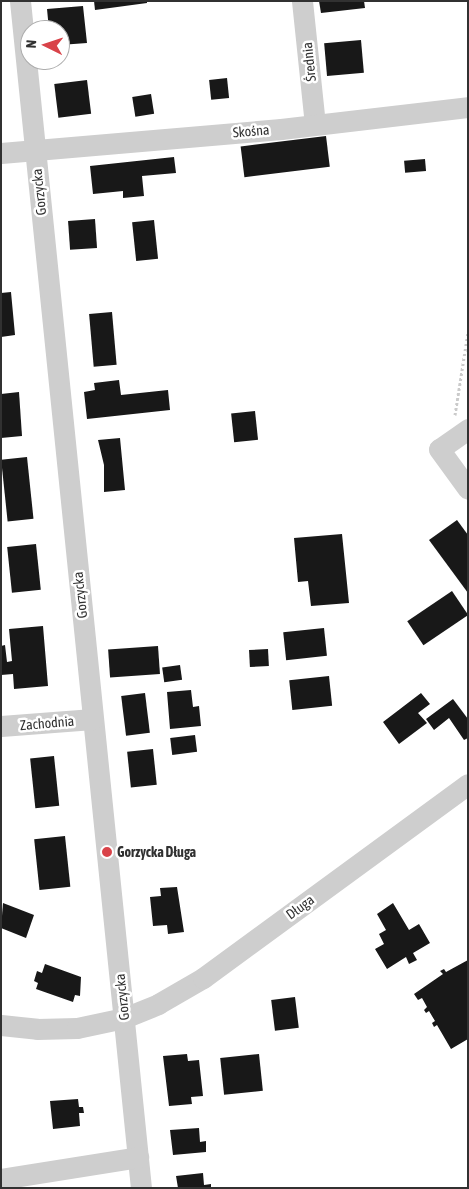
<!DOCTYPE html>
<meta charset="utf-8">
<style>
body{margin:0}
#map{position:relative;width:469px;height:1189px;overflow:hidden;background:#fff;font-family:"Asap Condensed",sans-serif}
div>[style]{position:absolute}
.building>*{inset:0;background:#181818;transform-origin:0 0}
.path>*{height:3px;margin-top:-1.5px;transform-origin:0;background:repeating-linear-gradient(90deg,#cbcbcb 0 2.5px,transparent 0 5px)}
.minor>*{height:21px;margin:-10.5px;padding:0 10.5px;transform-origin:10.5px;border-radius:10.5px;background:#cecece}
.dots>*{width:14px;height:14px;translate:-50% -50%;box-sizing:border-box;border:2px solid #fff;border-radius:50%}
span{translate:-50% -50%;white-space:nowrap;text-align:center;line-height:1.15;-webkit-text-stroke:5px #fff;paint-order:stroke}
.street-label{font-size:14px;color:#313131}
.poi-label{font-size:14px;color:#313131;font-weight:700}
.left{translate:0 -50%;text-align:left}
.frame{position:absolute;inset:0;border:2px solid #313131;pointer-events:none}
.north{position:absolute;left:20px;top:20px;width:50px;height:50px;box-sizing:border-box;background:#fff;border:1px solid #adadad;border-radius:50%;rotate:274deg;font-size:14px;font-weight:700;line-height:20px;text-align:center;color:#313131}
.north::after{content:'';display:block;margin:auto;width:18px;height:22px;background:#d94349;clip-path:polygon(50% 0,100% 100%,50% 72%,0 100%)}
</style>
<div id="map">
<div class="building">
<div style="clip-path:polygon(94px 1px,147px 1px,147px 3px,95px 10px)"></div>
<div style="clip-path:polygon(319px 1px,364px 1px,365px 8px,321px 13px)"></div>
<div style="clip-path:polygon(83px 6px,87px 43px,60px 45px,60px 30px,49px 30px,47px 9px)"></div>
<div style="left:361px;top:40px;width:33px;height:37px;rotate:85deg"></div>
<div style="left:227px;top:78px;width:20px;height:18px;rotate:84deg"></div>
<div style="left:87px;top:80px;width:34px;height:33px;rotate:83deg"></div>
<div style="left:151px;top:94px;width:20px;height:19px;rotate:81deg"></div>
<div style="left:326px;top:136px;width:31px;height:86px;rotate:83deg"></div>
<div style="clip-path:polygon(174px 157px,176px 173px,142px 176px,144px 196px,123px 198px,123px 191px,93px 194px,90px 166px)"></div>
<div style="left:425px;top:159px;width:12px;height:21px;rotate:85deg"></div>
<div style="left:95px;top:219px;width:29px;height:27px;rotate:86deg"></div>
<div style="left:154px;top:220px;width:39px;height:22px;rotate:84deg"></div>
<div style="clip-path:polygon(11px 292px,15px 335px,1px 337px,1px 293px)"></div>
<div style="left:112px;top:312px;width:53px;height:23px;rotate:85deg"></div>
<div style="clip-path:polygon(119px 380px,121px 395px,168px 390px,170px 410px,87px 419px,84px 392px,95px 390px,94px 383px)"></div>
<div style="clip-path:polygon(19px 392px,22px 436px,1px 438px,1px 394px)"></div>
<div style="left:255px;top:411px;width:29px;height:24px;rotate:84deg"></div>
<div style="clip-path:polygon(120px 438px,125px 490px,104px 492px,104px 465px,98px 440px)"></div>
<div style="left:27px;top:457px;width:62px;height:26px;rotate:84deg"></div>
<div style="clip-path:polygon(457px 520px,468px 535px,468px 593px,429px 540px)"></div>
<div style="clip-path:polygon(342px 534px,349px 603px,311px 606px,308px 581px,298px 582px,294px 538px)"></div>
<div style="left:36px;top:544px;width:46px;height:29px;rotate:84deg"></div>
<div style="left:452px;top:591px;width:29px;height:54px;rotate:56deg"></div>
<div style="clip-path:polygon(43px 626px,48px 686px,14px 689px,13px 674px,1px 675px,1px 646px,5px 645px,7px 662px,12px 661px,9px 629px)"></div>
<div style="left:324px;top:628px;width:28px;height:41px;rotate:84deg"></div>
<div style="left:158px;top:646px;width:28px;height:50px;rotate:86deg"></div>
<div style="left:268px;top:649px;width:17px;height:19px;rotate:87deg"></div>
<div style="left:180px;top:665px;width:15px;height:18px;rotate:82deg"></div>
<div style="left:329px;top:676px;width:30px;height:40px;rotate:84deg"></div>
<div style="clip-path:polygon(191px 690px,193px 707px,199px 706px,201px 726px,170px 729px,167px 692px)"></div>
<div style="left:145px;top:693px;width:40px;height:24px;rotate:83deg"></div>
<div style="clip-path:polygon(421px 693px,430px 704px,418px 713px,427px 723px,399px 744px,383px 722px)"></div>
<div style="clip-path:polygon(453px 699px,468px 719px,468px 738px,464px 740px,449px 718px,434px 730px,426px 719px)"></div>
<div style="left:195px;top:735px;width:17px;height:25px;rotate:83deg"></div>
<div style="left:153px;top:749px;width:36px;height:26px;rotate:84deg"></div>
<div style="left:54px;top:756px;width:50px;height:24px;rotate:84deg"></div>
<div style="left:65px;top:836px;width:51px;height:31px;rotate:84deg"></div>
<div style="clip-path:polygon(177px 887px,184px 932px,168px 934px,167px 925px,153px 926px,150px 897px,161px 896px,160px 888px)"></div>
<div style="clip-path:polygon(3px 903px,34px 915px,26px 938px,1px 928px)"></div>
<div style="clip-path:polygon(393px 903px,409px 930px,419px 924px,430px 943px,413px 953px,417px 960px,409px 964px,406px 957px,387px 969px,375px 949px,384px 944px,379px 934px,386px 930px,377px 914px)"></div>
<div style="clip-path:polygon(468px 960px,468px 1039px,451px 1049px,437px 1025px,434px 1027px,432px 1023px,435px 1021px,429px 1011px,426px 1013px,424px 1010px,427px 1007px,422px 998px,418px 1000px,414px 994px,443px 974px,440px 971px,444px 969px,446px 972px)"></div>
<div style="clip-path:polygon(45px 964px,81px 977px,80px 996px,75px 995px,73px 1002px,36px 989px,38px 983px,34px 981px,37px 971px,42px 973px)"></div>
<div style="left:295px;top:997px;width:31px;height:24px;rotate:83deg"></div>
<div style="clip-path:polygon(187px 1054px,188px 1061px,199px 1060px,203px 1096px,191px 1097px,192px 1104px,169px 1106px,163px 1056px)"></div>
<div style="left:259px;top:1054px;width:37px;height:39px;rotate:84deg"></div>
<div style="clip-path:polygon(78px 1099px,79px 1107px,83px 1107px,84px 1113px,79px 1113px,80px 1126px,53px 1129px,50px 1101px)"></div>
<div style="clip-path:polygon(199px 1128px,200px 1142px,206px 1141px,206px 1152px,173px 1155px,170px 1130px)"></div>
<div style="clip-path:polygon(203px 1173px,204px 1185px,211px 1184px,211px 1188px,178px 1188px,176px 1176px)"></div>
</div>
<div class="path">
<div style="left:455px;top:415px;width:84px;rotate:-81.1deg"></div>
</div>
<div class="minor">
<div style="left:20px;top:1px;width:1193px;rotate:84.18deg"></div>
<div style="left:302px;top:1px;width:124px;rotate:84deg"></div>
<div style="left:1px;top:153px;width:281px;rotate:-4.9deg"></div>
<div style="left:281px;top:129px;width:188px;rotate:-6.7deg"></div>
<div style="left:468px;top:429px;width:35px;rotate:145deg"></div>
<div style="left:439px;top:449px;width:49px;rotate:54.1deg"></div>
<div style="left:1px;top:726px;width:92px;rotate:-4.4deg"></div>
<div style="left:1px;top:1025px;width:36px;rotate:6deg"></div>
<div style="left:37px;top:1029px;width:40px;rotate:-1.4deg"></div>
<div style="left:77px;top:1028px;width:48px;rotate:-12deg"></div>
<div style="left:124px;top:1018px;width:37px;rotate:-22deg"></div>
<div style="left:158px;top:1004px;width:52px;rotate:-30deg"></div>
<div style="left:203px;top:978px;width:328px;rotate:-36.2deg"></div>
<div style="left:1px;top:1179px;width:139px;rotate:-9.1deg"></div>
</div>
<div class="dots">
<div style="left:107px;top:852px;background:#d94349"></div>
</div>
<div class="street-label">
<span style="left:309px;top:62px;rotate:-96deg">Średnia</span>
<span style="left:251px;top:131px;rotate:-5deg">Skośna</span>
<span style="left:39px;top:192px;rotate:-96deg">Gorzycka</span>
<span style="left:80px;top:595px;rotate:-96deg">Gorzycka</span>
<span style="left:47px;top:723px;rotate:-5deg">Zachodnia</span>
<span style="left:300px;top:907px;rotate:-36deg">Długa</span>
<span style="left:122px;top:997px;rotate:-96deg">Gorzycka</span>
</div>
<div class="poi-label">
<span class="left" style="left:117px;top:852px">Gorzycka Długa</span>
</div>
<div class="frame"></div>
<div class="north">N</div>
</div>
